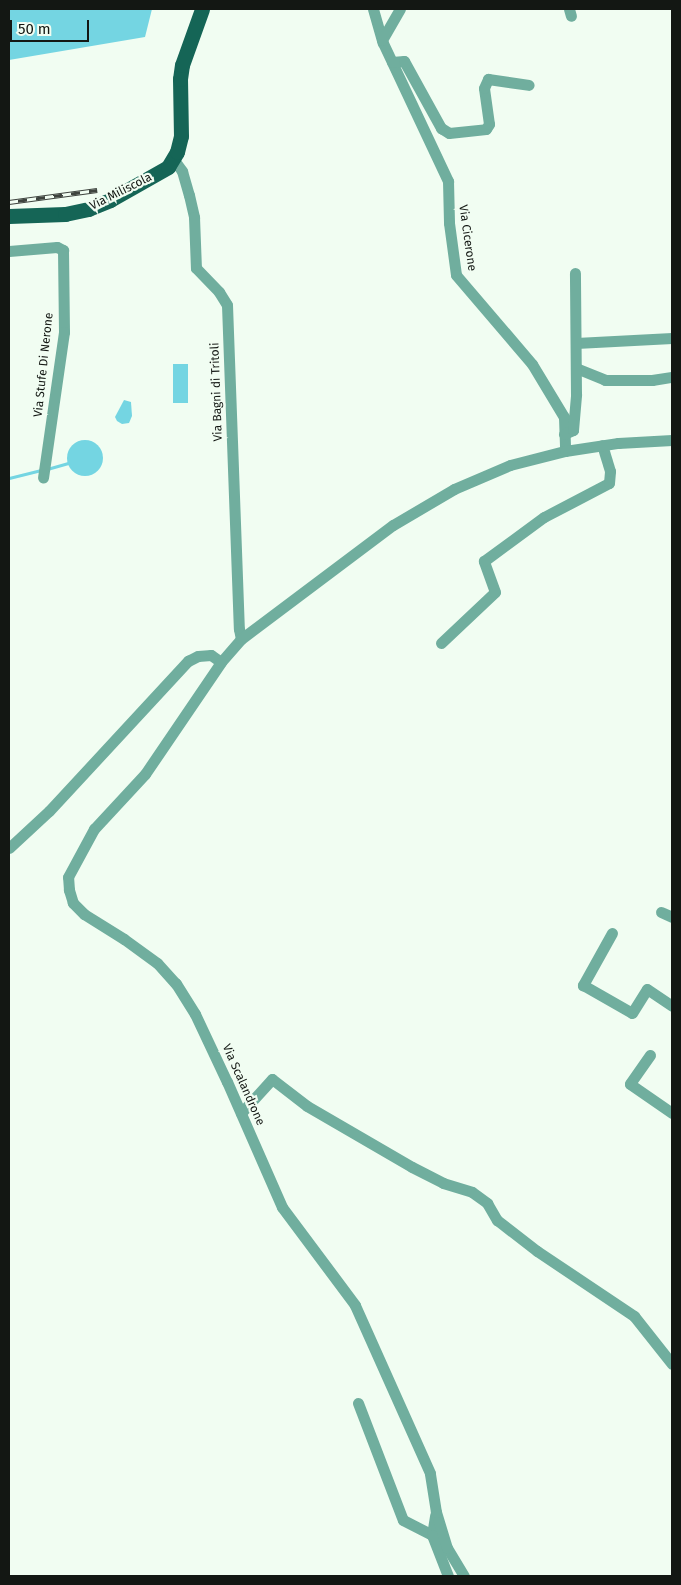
<!DOCTYPE html>
<style>
body{margin:0}
#map{position:relative;width:681px;height:1585px;overflow:hidden;background:#f1fdf2;font-family:"Fira Sans",sans-serif}
div>[style]{position:absolute}
.water>*{inset:0;background:#74d5e2;transform-origin:0 0}
.round{border-radius:50%}
.stream>*{height:3px;margin:-1.5px;padding:0 1.5px;transform-origin:1.5px;border-radius:1.5px;background:#74d5e2}
.minor>*{height:11px;margin:-5.5px;padding:0 5.5px;transform-origin:5.5px;border-radius:5.5px;background:#70ae9e}
.major>*{height:15px;margin:-7.5px;padding:0 7.5px;transform-origin:7.5px;border-radius:7.5px;background:#156556}
.rail>*{height:5px;margin-top:-2.5px;transform-origin:0;background:repeating-linear-gradient(90deg,#f1fdf2 0 9px,#3e433e 0 18px);box-sizing:border-box;border-block:1px solid #3e433e}
span{translate:-50% -50%;white-space:nowrap;text-align:center;line-height:1.15;-webkit-text-stroke:4.5px #f1fdf2;paint-order:stroke}
.street-label{font-size:12px;color:#131713}
.frame{position:absolute;inset:0;border:10px solid #131713;pointer-events:none}
.scale{position:absolute;left:10px;top:20px;width:79px;height:22px;box-sizing:border-box;border:2px solid #131713;border-top:0;padding-left:6px;font-size:15px;line-height:18px;white-space:nowrap;color:#131713;-webkit-text-stroke:4px #f1fdf2;paint-order:stroke}
</style>
<div id="map">
<div class="water">
<div style="clip-path:polygon(9px 9px,152px 9px,145px 37px,9px 60px)"></div>
<div style="left:173px;top:364px;width:15px;height:39px"></div>
<div style="clip-path:polygon(124px 400px,131px 402px,132px 416px,129px 423px,122px 424px,117px 421px,115px 417px)"></div>
<div class="round" style="left:67px;top:440px;width:36px;height:36px"></div>
</div>
<div class="stream">
<div style="left:47px;top:469px;width:22px;rotate:-16deg"></div>
<div style="left:9px;top:478px;width:32px;rotate:-14deg"></div>
</div>
<div class="minor">
<div style="left:373px;top:9px;width:35px;rotate:74deg"></div>
<div style="left:383px;top:43px;width:153px;rotate:64.8deg"></div>
<div style="left:448px;top:181px;width:42px;rotate:88.6deg"></div>
<div style="left:449px;top:223px;width:52px;rotate:82.3deg"></div>
<div style="left:456px;top:275px;width:117px;rotate:49.5deg"></div>
<div style="left:532px;top:364px;width:62px;rotate:58.9deg"></div>
<div style="left:564px;top:417px;width:34px;rotate:88deg"></div>
<div style="left:569px;top:9px;width:7px;rotate:74deg"></div>
<div style="left:382px;top:40px;width:36px;rotate:-60deg"></div>
<div style="left:392px;top:62px;width:12px;rotate:-5deg"></div>
<div style="left:404px;top:61px;width:77px;rotate:61.1deg"></div>
<div style="left:441px;top:128px;width:9px;rotate:32deg"></div>
<div style="left:449px;top:133px;width:37px;rotate:-6deg"></div>
<div style="left:486px;top:129px;width:6px;rotate:-59deg"></div>
<div style="left:489px;top:124px;width:36px;rotate:-98deg"></div>
<div style="left:484px;top:88px;width:10px;rotate:-66deg"></div>
<div style="left:488px;top:79px;width:41px;rotate:8.3deg"></div>
<div style="left:174px;top:160px;width:14px;rotate:54deg"></div>
<div style="left:182px;top:171px;width:25px;rotate:74deg"></div>
<div style="left:189px;top:195px;width:23px;rotate:77deg"></div>
<div style="left:194px;top:217px;width:51px;rotate:87.8deg"></div>
<div style="left:196px;top:268px;width:33px;rotate:46deg"></div>
<div style="left:219px;top:292px;width:15px;rotate:58deg"></div>
<div style="left:227px;top:305px;width:324px;rotate:87.9deg"></div>
<div style="left:239px;top:629px;width:10px;rotate:79deg"></div>
<div style="left:9px;top:251px;width:48px;rotate:-4.8deg"></div>
<div style="left:57px;top:247px;width:7px;rotate:27deg"></div>
<div style="left:63px;top:250px;width:82px;rotate:89.3deg"></div>
<div style="left:64px;top:332px;width:147px;rotate:98.2deg"></div>
<div style="left:576px;top:343px;width:96px;rotate:-3deg"></div>
<div style="left:576px;top:368px;width:31px;rotate:22deg"></div>
<div style="left:605px;top:380px;width:47px"></div>
<div style="left:652px;top:380px;width:20px;rotate:-9deg"></div>
<div style="left:564px;top:434px;width:10px;rotate:-24deg"></div>
<div style="left:573px;top:430px;width:36px;rotate:-85deg"></div>
<div style="left:576px;top:394px;width:121px;rotate:-90.5deg"></div>
<div style="left:441px;top:643px;width:74px;rotate:-43.4deg"></div>
<div style="left:495px;top:592px;width:33px;rotate:-110deg"></div>
<div style="left:484px;top:561px;width:74px;rotate:-36.3deg"></div>
<div style="left:544px;top:517px;width:73px;rotate:-27.6deg"></div>
<div style="left:609px;top:483px;width:12px;rotate:-85deg"></div>
<div style="left:610px;top:471px;width:27px;rotate:-107deg"></div>
<div style="left:9px;top:848px;width:54px;rotate:-42.8deg"></div>
<div style="left:49px;top:811px;width:205px;rotate:-47.2deg"></div>
<div style="left:188px;top:661px;width:11px;rotate:-27deg"></div>
<div style="left:198px;top:656px;width:13px;rotate:-4deg"></div>
<div style="left:211px;top:655px;width:12px;rotate:35deg"></div>
<div style="left:661px;top:912px;width:12px;rotate:24deg"></div>
<div style="left:612px;top:933px;width:60px;rotate:119.1deg"></div>
<div style="left:583px;top:985px;width:56px;rotate:29.7deg"></div>
<div style="left:632px;top:1013px;width:28px;rotate:-58deg"></div>
<div style="left:647px;top:989px;width:30px;rotate:34deg"></div>
<div style="left:650px;top:1055px;width:35px;rotate:125deg"></div>
<div style="left:630px;top:1084px;width:51px;rotate:34.6deg"></div>
<div style="left:241px;top:1113px;width:46px;rotate:-47.6deg"></div>
<div style="left:272px;top:1079px;width:44px;rotate:37.6deg"></div>
<div style="left:307px;top:1106px;width:121px;rotate:30.2deg"></div>
<div style="left:412px;top:1167px;width:35px;rotate:27deg"></div>
<div style="left:443px;top:1183px;width:30px;rotate:17deg"></div>
<div style="left:472px;top:1192px;width:19px;rotate:36deg"></div>
<div style="left:487px;top:1203px;width:20px;rotate:60deg"></div>
<div style="left:497px;top:1220px;width:51px;rotate:37.8deg"></div>
<div style="left:537px;top:1251px;width:117px;rotate:33.8deg"></div>
<div style="left:634px;top:1316px;width:61px;rotate:51.6deg"></div>
<div style="left:358px;top:1403px;width:125px;rotate:69deg"></div>
<div style="left:403px;top:1520px;width:33px;rotate:27deg"></div>
<div style="left:432px;top:1535px;width:20px;rotate:-81deg"></div>
<div style="left:432px;top:1535px;width:44px;rotate:68.7deg"></div>
<div style="left:464px;top:1576px;width:33px;rotate:-121deg"></div>
<div style="left:447px;top:1548px;width:38px;rotate:-107deg"></div>
<div style="left:436px;top:1512px;width:39px;rotate:-99deg"></div>
<div style="left:430px;top:1473px;width:184px;rotate:-114.1deg"></div>
<div style="left:355px;top:1305px;width:122px;rotate:-126.7deg"></div>
<div style="left:282px;top:1207px;width:137px;rotate:-113.7deg"></div>
<div style="left:227px;top:1082px;width:75px;rotate:-115.2deg"></div>
<div style="left:195px;top:1014px;width:36px;rotate:-122deg"></div>
<div style="left:176px;top:984px;width:28px;rotate:-132deg"></div>
<div style="left:157px;top:963px;width:41px;rotate:-144deg"></div>
<div style="left:124px;top:939px;width:47px;rotate:-148deg"></div>
<div style="left:84px;top:914px;width:16px;rotate:-135deg"></div>
<div style="left:73px;top:903px;width:14px;rotate:-107deg"></div>
<div style="left:69px;top:890px;width:13px;rotate:-94deg"></div>
<div style="left:68px;top:877px;width:55px;rotate:-61.6deg"></div>
<div style="left:94px;top:829px;width:75px;rotate:-47.2deg"></div>
<div style="left:145px;top:774px;width:135px;rotate:-55.8deg"></div>
<div style="left:221px;top:662px;width:30px;rotate:-49deg"></div>
<div style="left:241px;top:639px;width:190px;rotate:-36.9deg"></div>
<div style="left:393px;top:525px;width:71px;rotate:-30.5deg"></div>
<div style="left:454px;top:489px;width:61px;rotate:-23.2deg"></div>
<div style="left:510px;top:465px;width:57px;rotate:-14.3deg"></div>
<div style="left:565px;top:451px;width:54px;rotate:-8.6deg"></div>
<div style="left:618px;top:443px;width:54px;rotate:-3.2deg"></div>
</div>
<div class="major">
<div style="left:9px;top:216px;width:56px;rotate:-2deg"></div>
<div style="left:65px;top:214px;width:24px;rotate:-12deg"></div>
<div style="left:88px;top:209px;width:24px;rotate:-22deg"></div>
<div style="left:110px;top:200px;width:67px;rotate:-29.6deg"></div>
<div style="left:168px;top:167px;width:17px;rotate:-59deg"></div>
<div style="left:177px;top:152px;width:16px;rotate:-76deg"></div>
<div style="left:181px;top:136px;width:57px;rotate:-91deg"></div>
<div style="left:180px;top:79px;width:14px;rotate:-82deg"></div>
<div style="left:182px;top:65px;width:59px;rotate:-70.3deg"></div>
</div>
<div class="rail">
<div style="left:9px;top:202px;width:89px;rotate:-7.8deg"></div>
</div>
<div class="street-label">
<span style="left:121px;top:192px;rotate:-27deg">Via Miliscola</span>
<span style="left:467px;top:238px;rotate:82deg">Via Cicerone</span>
<span style="left:44px;top:365px;rotate:-84deg">Via Stufe Di Nerone</span>
<span style="left:217px;top:392px;rotate:-92deg">Via Bagni di Tritoli</span>
<span style="left:243px;top:1085px;rotate:66deg">Via Scalandrone</span>
</div>
<div class="frame"></div>
<div class="scale">50 m</div>
</div>
